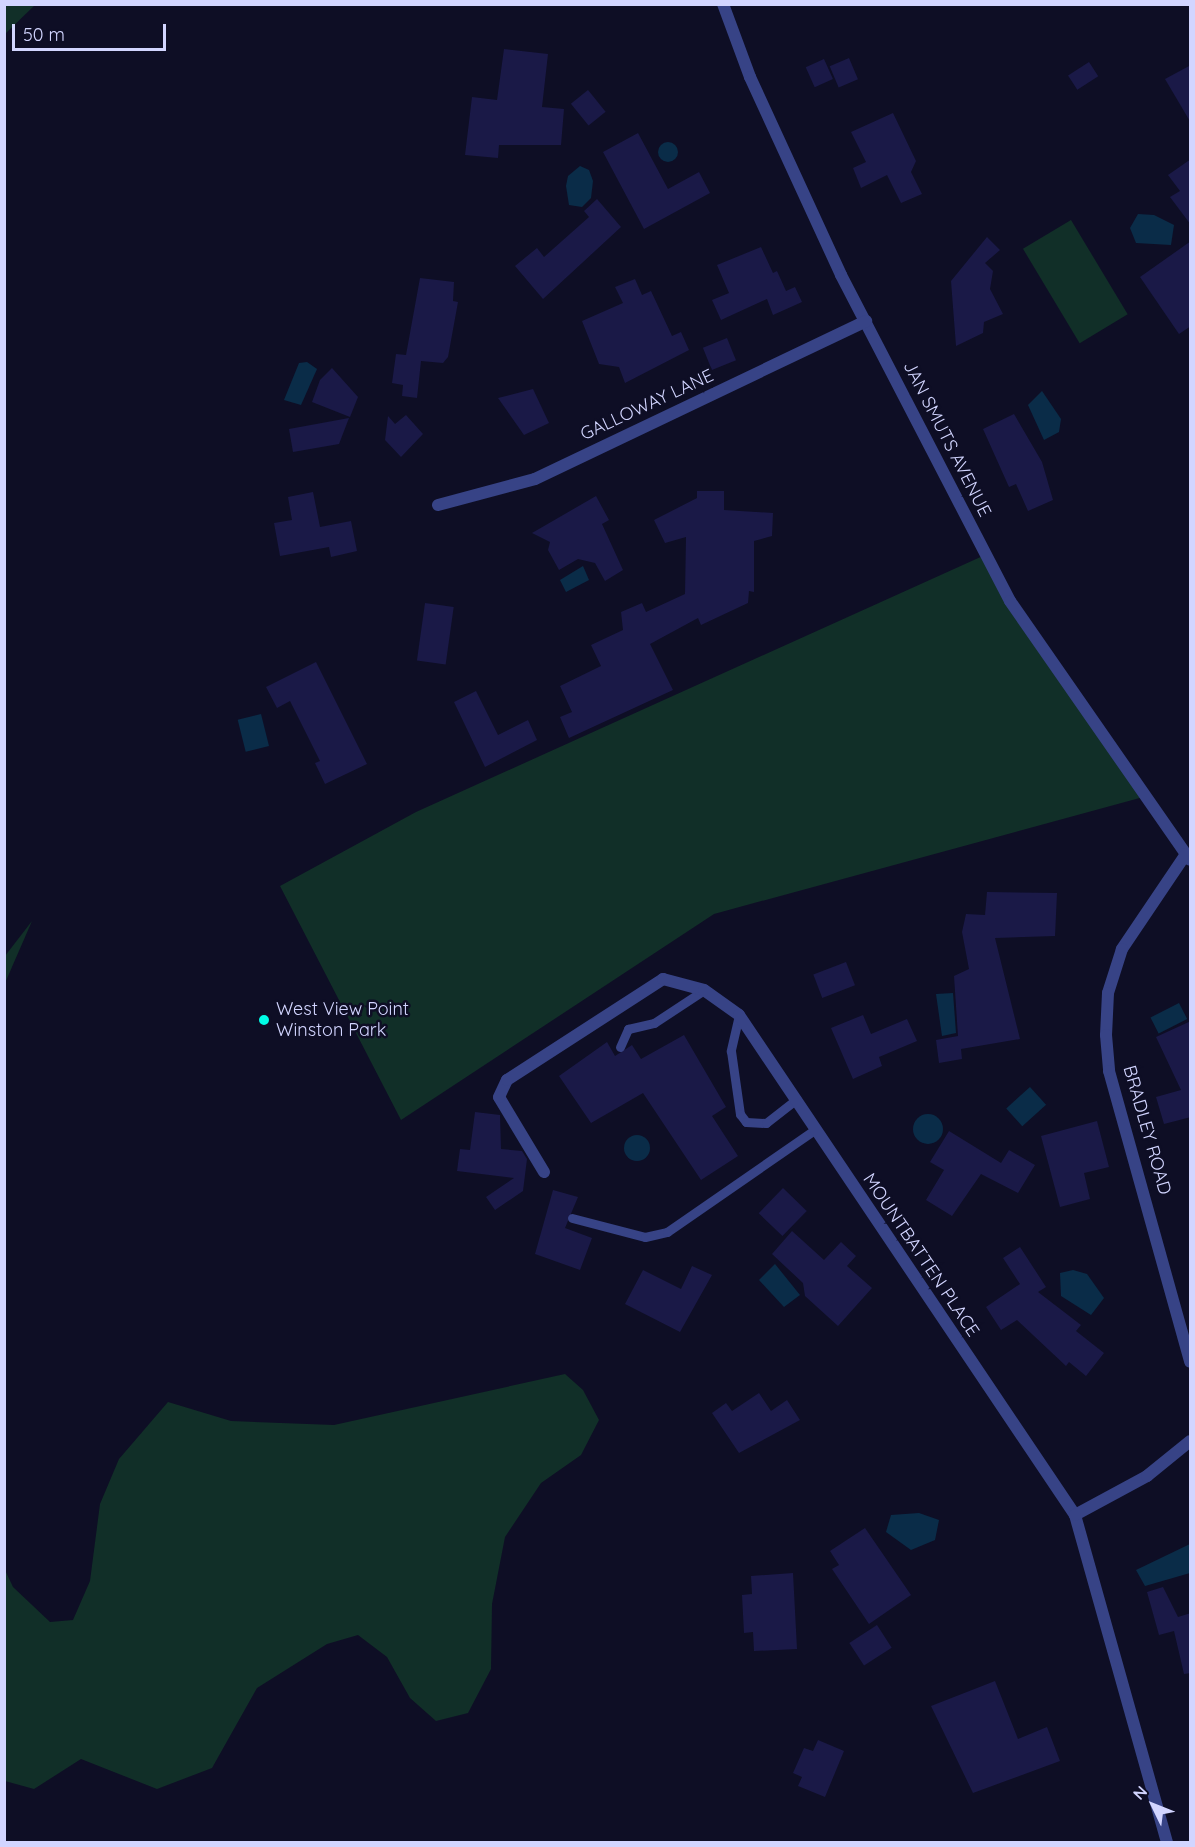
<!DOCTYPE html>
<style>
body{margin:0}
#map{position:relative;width:1195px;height:1847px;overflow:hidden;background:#0e0e25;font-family:Quicksand,sans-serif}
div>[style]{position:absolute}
.green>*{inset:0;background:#112f28;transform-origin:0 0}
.water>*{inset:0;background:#0a2c48;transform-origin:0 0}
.round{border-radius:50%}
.building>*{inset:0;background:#1a1947;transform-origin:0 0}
.service>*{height:9px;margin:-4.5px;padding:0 4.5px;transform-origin:4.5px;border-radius:4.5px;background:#374386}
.minor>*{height:12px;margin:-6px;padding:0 6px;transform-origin:6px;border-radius:6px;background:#374386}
.dots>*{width:16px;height:16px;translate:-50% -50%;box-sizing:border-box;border:3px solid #0e0e25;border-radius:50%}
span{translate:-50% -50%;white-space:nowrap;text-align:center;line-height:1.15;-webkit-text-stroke:5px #0e0e25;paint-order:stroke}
.street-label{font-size:18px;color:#d2d5ff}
.poi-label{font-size:18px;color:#d2d5ff}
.left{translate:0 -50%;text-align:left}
.frame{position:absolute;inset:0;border:6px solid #d2d5ff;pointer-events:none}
.north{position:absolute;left:1123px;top:1775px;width:60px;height:60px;-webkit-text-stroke:4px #0e0e25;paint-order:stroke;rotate:313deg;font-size:16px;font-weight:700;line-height:24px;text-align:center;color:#d2d5ff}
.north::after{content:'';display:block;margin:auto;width:21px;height:27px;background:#d2d5ff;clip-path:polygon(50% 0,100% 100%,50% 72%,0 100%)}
.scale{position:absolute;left:12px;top:24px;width:154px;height:27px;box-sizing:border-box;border:3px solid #d2d5ff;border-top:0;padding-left:8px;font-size:18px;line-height:21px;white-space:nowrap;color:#d2d5ff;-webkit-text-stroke:4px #0e0e25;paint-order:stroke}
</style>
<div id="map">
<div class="green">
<div style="clip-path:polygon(5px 4px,34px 4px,35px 5px,5px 34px)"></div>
<div style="left:1071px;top:220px;width:110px;height:56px;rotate:59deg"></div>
<div style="clip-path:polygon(985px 555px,1147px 796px,714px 914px,401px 1120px,280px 886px,416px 812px)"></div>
<div style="clip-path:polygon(32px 921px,5px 983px,5px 956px)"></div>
<div style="clip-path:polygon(565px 1374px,583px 1390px,599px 1420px,581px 1455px,541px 1483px,505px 1537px,492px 1604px,491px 1669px,468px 1713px,436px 1721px,410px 1698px,387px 1657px,358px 1635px,327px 1644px,257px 1688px,212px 1768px,157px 1789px,81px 1759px,34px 1789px,5px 1781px,5px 1570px,13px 1587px,50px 1622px,73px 1620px,90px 1581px,100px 1504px,119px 1459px,168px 1402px,231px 1421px,334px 1425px)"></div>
</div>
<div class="water">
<div class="round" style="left:658px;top:142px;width:20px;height:20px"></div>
<div style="clip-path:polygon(580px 166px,589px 170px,593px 181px,591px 198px,582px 207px,569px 205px,566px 186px,568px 176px)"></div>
<div style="clip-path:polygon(1138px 214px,1154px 215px,1174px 225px,1171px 245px,1136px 243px,1130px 228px)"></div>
<div style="clip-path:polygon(307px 362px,317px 369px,301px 405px,284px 400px,299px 363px)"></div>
<div style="clip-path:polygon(1042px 391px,1061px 419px,1059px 432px,1044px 440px,1028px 405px)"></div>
<div style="clip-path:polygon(583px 566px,589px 580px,566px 592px,560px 580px)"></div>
<div style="left:261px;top:714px;width:33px;height:24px;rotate:76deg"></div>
<div style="clip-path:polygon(953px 993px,956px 1033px,942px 1036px,936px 994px)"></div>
<div style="left:1179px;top:1003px;width:18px;height:32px;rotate:63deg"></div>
<div style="left:1030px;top:1087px;width:24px;height:32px;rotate:48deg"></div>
<div class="round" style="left:913px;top:1114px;width:30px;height:30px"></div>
<div class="round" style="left:624px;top:1135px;width:26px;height:26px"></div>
<div style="clip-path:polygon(775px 1264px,800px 1295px,784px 1307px,759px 1280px)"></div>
<div style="clip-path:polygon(1073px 1270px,1087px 1274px,1104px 1298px,1091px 1315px,1061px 1296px,1060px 1273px)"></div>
<div style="clip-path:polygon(919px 1513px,939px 1520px,935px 1540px,911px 1550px,886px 1532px,891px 1515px)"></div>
<div style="clip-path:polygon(1190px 1544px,1190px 1573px,1145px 1586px,1136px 1570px)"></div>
</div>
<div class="building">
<div style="clip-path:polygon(504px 49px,548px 54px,542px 107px,564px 109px,561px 145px,499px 145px,498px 158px,465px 155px,472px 97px,497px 100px)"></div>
<div style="left:849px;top:58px;width:23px;height:21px;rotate:67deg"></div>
<div style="left:824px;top:59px;width:22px;height:20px;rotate:66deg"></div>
<div style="left:1089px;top:62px;width:17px;height:25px;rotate:57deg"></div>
<div style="clip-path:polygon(1191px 65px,1191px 123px,1165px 79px)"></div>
<div style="left:588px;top:90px;width:28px;height:22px;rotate:51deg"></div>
<div style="clip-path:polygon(893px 113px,916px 161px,911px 172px,922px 194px,901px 203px,887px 175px,861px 188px,853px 168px,866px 162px,851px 132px)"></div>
<div style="clip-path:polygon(638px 133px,668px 189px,699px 172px,710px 193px,644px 229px,603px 152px)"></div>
<div style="clip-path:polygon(1191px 159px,1191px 225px,1170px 197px,1180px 191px,1168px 175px)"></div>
<div style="clip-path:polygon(597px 199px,621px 227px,543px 299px,515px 266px,537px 248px,544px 257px,589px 217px,584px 211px)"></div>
<div style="clip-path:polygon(987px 237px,1000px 250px,985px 263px,993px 271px,990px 289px,1003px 314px,984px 322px,983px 333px,956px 346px,951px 281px)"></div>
<div style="clip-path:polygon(1191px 241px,1191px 326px,1179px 334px,1140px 277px)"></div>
<div style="clip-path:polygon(761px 247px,773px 273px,777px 271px,786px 291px,795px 287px,802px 302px,773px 315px,767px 299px,721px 320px,712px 300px,729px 293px,717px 265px)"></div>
<div style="clip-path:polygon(420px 278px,454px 282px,453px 301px,458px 302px,448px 357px,443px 363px,421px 361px,417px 398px,402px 396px,403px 385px,392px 383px,396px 354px,406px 355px)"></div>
<div style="clip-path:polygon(635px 279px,642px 295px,651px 291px,672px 336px,681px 332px,689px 350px,625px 383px,619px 367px,599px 364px,582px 321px,623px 303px,615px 287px)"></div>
<div style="left:727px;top:338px;width:24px;height:26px;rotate:68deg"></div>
<div style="clip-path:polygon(332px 368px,358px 397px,350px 417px,312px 402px,320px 380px)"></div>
<div style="clip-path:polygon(533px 389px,549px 423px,524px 435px,498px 398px)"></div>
<div style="clip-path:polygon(1014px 414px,1042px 462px,1053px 500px,1028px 511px,1016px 484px,1009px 487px,983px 429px)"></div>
<div style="clip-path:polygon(406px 415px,423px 434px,401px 457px,385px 440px,388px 416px,395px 424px)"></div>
<div style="clip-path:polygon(349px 418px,339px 444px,293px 452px,289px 429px)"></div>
<div style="clip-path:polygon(697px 491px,724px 491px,724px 510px,773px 513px,772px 536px,754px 541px,754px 592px,749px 591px,748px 603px,701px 625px,698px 618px,650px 644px,673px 690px,569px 738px,560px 717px,572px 712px,560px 686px,601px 666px,591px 645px,623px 630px,621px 612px,642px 603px,646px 612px,685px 594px,686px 537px,665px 543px,654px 520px,697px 498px)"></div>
<div style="clip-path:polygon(313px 492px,320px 527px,351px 521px,357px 551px,331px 557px,329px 547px,280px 556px,274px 523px,292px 520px,288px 497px)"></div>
<div style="clip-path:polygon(596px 496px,609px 520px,602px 524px,623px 570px,605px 581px,595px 563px,578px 559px,559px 570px,548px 550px,550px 542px,532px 533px)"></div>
<div style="left:425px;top:603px;width:29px;height:58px;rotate:8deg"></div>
<div style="clip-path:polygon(316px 662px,367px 764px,325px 784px,315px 763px,320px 761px,290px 701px,277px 708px,266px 687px)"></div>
<div style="clip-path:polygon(476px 691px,498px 735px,528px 720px,537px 740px,485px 767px,454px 702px)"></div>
<div style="clip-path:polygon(987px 892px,1057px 893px,1055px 936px,995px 938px,1020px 1039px,961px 1049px,962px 1059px,939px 1063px,936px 1040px,958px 1036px,954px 976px,969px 969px,962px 932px,966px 914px,985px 915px)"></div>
<div style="left:846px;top:962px;width:25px;height:35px;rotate:69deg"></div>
<div style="clip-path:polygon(863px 1015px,871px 1034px,907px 1019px,917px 1041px,879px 1057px,882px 1066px,853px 1079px,831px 1028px)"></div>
<div style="clip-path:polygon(1191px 1021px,1191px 1117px,1164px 1124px,1156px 1097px,1181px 1090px,1156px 1037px)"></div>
<div style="clip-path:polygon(684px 1035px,726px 1107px,712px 1116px,738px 1156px,701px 1180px,643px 1093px,591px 1123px,559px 1076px,607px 1042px,615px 1056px,632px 1045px,641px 1059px)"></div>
<div style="clip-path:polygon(475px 1112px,500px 1115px,501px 1149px,522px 1151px,527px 1159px,523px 1191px,495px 1210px,486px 1197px,514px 1178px,457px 1171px,460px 1149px,470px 1150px)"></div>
<div style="clip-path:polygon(1097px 1121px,1109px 1167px,1084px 1173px,1090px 1199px,1060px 1207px,1041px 1136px)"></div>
<div style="clip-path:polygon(949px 1131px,1001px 1163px,1009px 1150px,1035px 1165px,1018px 1193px,981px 1174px,952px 1216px,926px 1200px,944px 1170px,930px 1162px)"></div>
<div style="left:783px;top:1188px;width:33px;height:35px;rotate:44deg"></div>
<div style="clip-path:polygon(553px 1190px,578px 1197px,565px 1228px,592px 1238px,580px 1270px,535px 1254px)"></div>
<div style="clip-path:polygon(792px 1231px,824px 1260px,841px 1242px,856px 1256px,847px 1266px,872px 1288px,838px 1326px,805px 1296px,803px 1283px,772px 1254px)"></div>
<div style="clip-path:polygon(1020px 1247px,1046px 1287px,1038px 1292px,1081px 1325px,1076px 1331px,1104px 1353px,1086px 1376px,1069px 1362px,1066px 1366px,1017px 1320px,1001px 1330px,986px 1307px,1020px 1284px,1003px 1258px)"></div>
<div style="clip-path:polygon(692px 1266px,712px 1275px,680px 1332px,625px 1304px,643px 1270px,681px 1289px)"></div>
<div style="clip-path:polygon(759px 1393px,771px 1411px,787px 1400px,800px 1420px,739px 1453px,712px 1413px,726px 1403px,732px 1411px)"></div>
<div style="clip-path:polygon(865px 1528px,911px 1595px,869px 1624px,832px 1569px,839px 1565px,830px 1551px)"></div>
<div style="clip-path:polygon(793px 1573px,797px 1649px,754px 1651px,753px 1632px,744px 1633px,742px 1595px,752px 1594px,751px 1576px)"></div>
<div style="clip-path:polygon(1163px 1587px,1178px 1617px,1191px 1613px,1191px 1673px,1184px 1674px,1174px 1631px,1159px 1635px,1147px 1592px)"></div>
<div style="left:877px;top:1625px;width:27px;height:33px;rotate:57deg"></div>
<div style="clip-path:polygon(995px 1681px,1018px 1739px,1047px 1727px,1060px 1761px,973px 1793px,931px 1706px)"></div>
<div style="clip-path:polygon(818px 1740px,844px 1751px,825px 1797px,798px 1786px,802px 1777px,793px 1773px,804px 1748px,813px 1751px)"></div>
</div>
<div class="service">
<div style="left:739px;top:1015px;width:37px;rotate:103deg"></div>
<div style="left:731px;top:1051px;width:64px;rotate:81.9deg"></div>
<div style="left:740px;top:1114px;width:10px;rotate:53deg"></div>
<div style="left:746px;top:1122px;width:20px;rotate:3deg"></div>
<div style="left:766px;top:1123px;width:39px;rotate:-38deg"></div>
<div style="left:620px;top:1047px;width:20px;rotate:-66deg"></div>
<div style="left:628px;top:1029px;width:27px;rotate:-13deg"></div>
<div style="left:654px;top:1023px;width:60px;rotate:-33.4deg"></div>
<div style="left:572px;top:1218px;width:75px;rotate:14.6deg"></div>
<div style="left:645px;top:1237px;width:23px;rotate:-13deg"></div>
<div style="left:667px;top:1232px;width:181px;rotate:-34.7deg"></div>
</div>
<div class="minor">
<div style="left:723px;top:4px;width:78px;rotate:69.7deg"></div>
<div style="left:750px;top:77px;width:218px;rotate:65.3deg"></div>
<div style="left:841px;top:275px;width:367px;rotate:62.6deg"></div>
<div style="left:1010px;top:601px;width:315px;rotate:55.2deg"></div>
<div style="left:438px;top:505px;width:100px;rotate:-15deg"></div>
<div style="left:535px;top:479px;width:367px;rotate:-25.5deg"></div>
<div style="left:1186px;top:854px;width:115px;rotate:124deg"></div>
<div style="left:1122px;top:949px;width:46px;rotate:107.7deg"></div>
<div style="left:1108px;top:993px;width:42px;rotate:92.7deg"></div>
<div style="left:1106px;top:1035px;width:36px;rotate:85deg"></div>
<div style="left:1109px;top:1071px;width:302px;rotate:74.4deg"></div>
<div style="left:544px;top:1172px;width:87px;rotate:-121deg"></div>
<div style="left:499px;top:1097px;width:19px;rotate:-65deg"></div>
<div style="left:507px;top:1080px;width:186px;rotate:-32.9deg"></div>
<div style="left:663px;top:979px;width:42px;rotate:15deg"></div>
<div style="left:704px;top:990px;width:43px;rotate:35.5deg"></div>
<div style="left:739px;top:1015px;width:602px;rotate:56.1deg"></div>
<div style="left:1075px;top:1515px;width:340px;rotate:74.3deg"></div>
<div style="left:1075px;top:1515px;width:82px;rotate:-28.4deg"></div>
<div style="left:1147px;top:1476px;width:55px;rotate:-39.1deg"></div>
</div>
<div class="dots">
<div style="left:264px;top:1020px;background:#00fde6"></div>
</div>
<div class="street-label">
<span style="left:647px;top:405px;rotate:-25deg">GALLOWAY LANE</span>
<span style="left:947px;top:439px;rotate:63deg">JAN SMUTS AVENUE</span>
<span style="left:1147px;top:1130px;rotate:74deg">BRADLEY ROAD</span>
<span style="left:921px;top:1255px;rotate:56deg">MOUNTBATTEN PLACE</span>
</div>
<div class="poi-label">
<span class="left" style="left:276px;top:1020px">West View Point<br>Winston Park</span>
</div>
<div class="frame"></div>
<div class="north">N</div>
<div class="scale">50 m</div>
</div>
